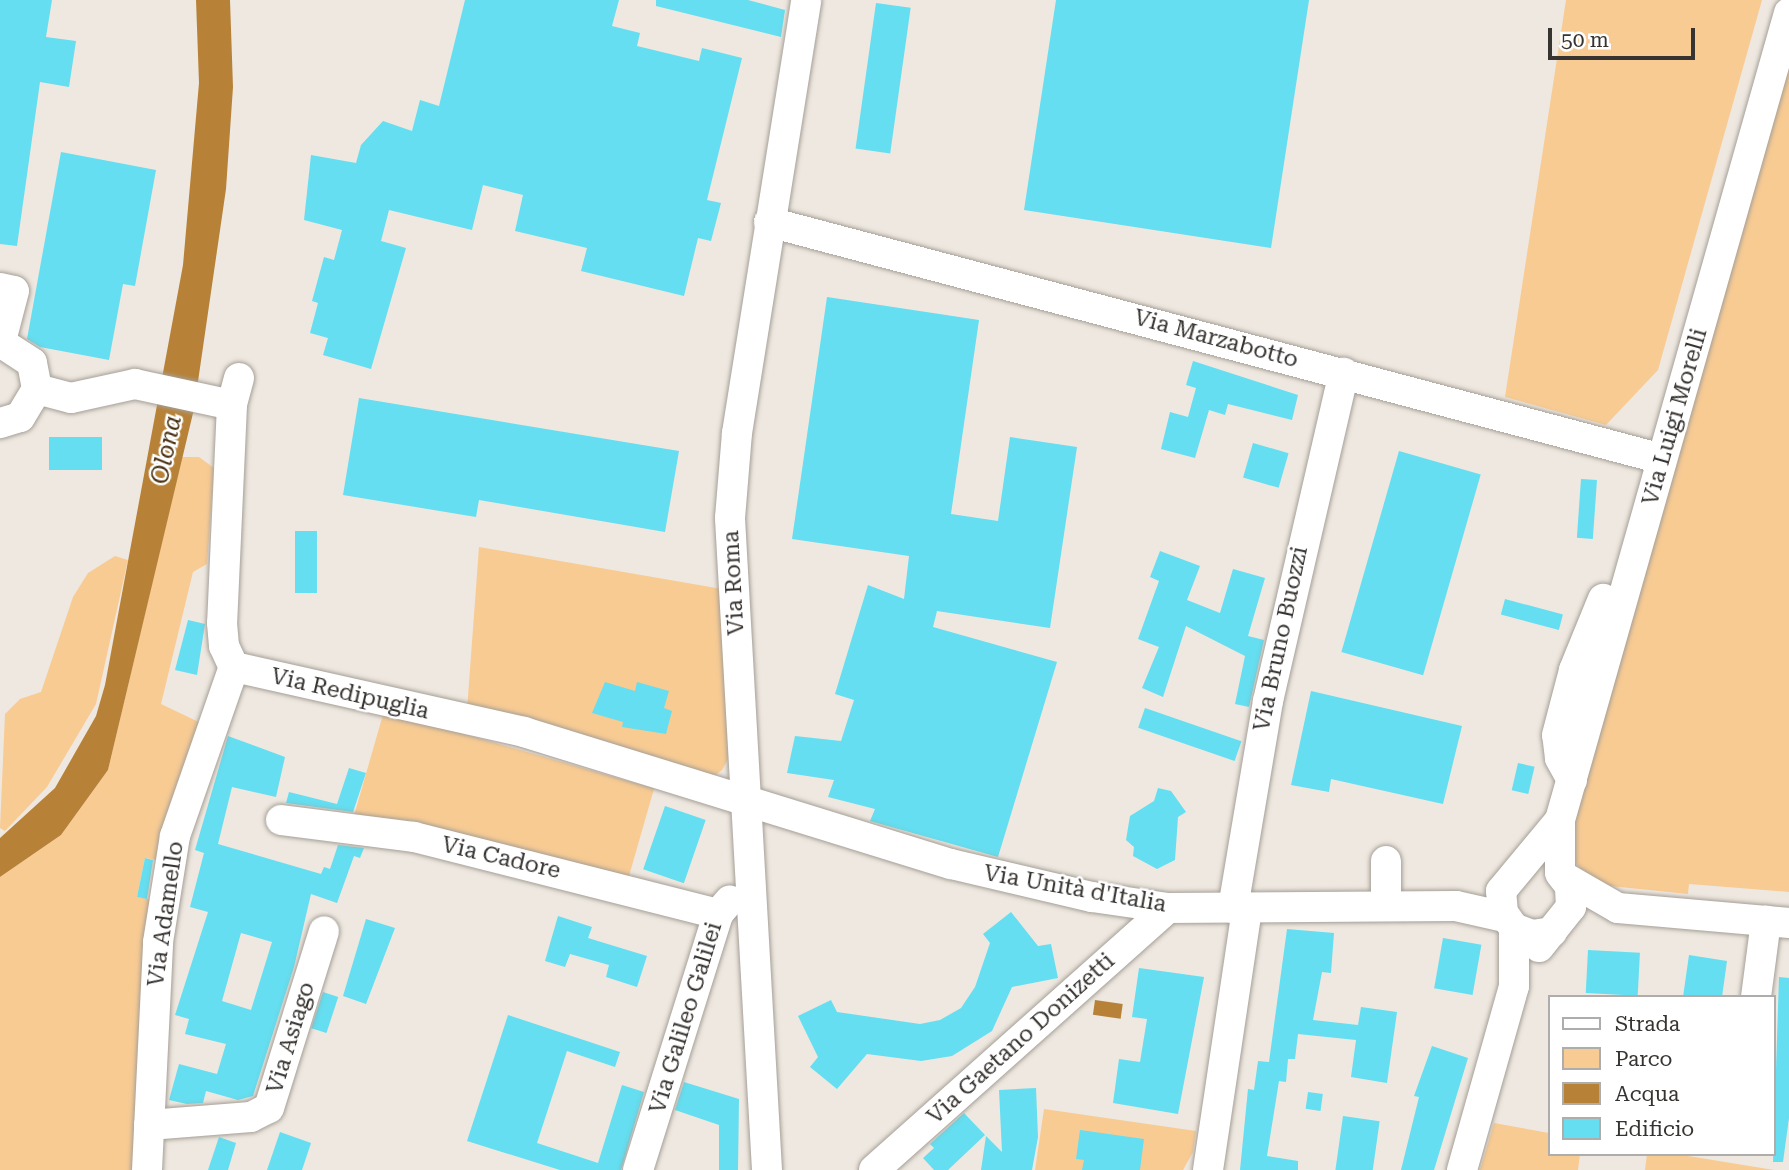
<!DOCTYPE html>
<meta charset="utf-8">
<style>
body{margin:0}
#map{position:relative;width:1789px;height:1170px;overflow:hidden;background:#eee8e0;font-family:"Roboto Serif",serif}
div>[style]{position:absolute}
.green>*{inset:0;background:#f8cb93;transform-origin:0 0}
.water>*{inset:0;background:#b78238;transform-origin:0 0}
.building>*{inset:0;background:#64def0;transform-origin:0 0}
.roads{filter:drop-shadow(0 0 2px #a59f97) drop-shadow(0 0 2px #a59f97)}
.minor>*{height:30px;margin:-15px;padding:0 15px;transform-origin:15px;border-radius:15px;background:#fff}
span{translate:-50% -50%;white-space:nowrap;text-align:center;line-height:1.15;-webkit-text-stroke:5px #fff;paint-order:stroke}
.street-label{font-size:23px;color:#363330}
.water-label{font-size:24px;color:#462f0f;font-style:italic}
.legend{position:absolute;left:1548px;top:995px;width:228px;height:161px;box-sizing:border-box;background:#fff;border:2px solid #afadac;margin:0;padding:9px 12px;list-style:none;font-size:21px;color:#363330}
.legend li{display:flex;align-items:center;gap:14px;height:35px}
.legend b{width:35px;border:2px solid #afadac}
.scale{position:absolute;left:1548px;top:28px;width:147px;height:32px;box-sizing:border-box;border:4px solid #363330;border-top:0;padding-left:9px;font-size:21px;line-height:24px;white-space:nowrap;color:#363330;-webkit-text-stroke:5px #fff;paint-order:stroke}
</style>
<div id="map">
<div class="green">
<div style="clip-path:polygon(1566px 0,1762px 0,1658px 370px,1606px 425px,1505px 397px)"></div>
<div style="clip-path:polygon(1789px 56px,1789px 892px,1689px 884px,1688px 894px,1610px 886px,1584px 874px,1572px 857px,1573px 823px)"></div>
<div style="clip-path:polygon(182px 457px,199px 457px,214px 468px,207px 564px,193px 572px,161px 704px,207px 726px,163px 861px,145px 858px,137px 897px,155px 900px,139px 1170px,0 1170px,0 877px,61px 835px,108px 770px)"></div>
<div style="clip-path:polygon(479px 547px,722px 589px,731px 754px,722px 770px,710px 779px,467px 710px)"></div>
<div style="clip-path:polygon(115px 556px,128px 560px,96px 704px,47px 787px,5px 831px,0 828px,5px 714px,20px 699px,41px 692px,73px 597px,88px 573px)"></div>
<div style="left:384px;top:711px;width:281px;height:109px;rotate:16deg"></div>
<div style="clip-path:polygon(1044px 1109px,1196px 1131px,1193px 1152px,1183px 1170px,1035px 1170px)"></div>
<div style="clip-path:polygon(1494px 1123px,1549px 1133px,1549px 1154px,1580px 1154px,1578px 1170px,1480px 1170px)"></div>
<div style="clip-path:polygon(1647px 1154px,1676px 1154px,1774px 1170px,1645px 1170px)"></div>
</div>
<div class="water">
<div style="clip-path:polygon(196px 0,230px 0,233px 87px,226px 189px,194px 409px,108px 770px,61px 835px,0 877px,0 838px,55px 788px,96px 716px,105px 685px,183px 265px,199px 83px)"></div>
<div style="left:1095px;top:1000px;width:28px;height:15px;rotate:8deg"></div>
</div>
<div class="building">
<div style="clip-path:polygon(0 0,52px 0,46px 37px,76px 41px,69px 87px,40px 82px,17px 246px,0 244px)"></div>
<div style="clip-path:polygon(465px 0,619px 0,612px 26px,640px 33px,637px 46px,699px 61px,702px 48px,742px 58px,707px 200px,721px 203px,711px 241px,698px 238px,684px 296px,581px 271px,587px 248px,515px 231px,523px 195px,483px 185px,472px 230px,389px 210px,381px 241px,406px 248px,371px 369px,323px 355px,328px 338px,310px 333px,318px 303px,312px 301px,324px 257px,334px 260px,342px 230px,304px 220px,311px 155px,356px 163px,361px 145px,383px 121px,412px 131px,420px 100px,439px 106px)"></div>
<div style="clip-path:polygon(656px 0,748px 0,785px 10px,781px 37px,656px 6px)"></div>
<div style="clip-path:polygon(1056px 0,1309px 0,1271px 248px,1024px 210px)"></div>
<div style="left:876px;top:3px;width:35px;height:147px;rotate:8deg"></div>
<div style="clip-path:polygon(61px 152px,156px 170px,135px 286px,123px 284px,109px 360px,40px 347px,27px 339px)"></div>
<div style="clip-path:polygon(827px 297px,979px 320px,951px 514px,998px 521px,1010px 437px,1077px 447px,1050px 628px,937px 611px,933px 627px,1057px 662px,998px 857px,870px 821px,875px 809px,828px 797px,834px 780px,787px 773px,795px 736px,841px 741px,854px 700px,835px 694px,868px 585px,904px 599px,909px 556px,792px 539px)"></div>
<div style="clip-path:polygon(1193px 361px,1298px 395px,1292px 420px,1228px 404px,1225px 415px,1209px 410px,1195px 458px,1161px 449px,1170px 412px,1188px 417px,1196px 388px,1186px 385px)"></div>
<div style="clip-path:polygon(359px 398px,679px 451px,665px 532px,479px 500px,476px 517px,343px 495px)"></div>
<div style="left:102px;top:437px;width:33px;height:53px;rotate:90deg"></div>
<div style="left:1253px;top:443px;width:37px;height:36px;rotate:16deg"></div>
<div style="left:1399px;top:451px;width:85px;height:209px;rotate:16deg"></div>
<div style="left:1581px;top:479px;width:16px;height:59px;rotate:4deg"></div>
<div style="left:295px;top:531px;width:22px;height:62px"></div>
<div style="clip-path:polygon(1160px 551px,1200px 566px,1187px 600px,1220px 613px,1233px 569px,1265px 578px,1248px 636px,1264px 640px,1249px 707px,1235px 704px,1245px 656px,1186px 626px,1163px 697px,1142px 688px,1159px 647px,1138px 639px,1159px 581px,1150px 577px)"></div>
<div style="left:1505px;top:599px;width:60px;height:16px;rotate:15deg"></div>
<div style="clip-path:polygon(188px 620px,205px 624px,197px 675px,175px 670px)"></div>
<div style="clip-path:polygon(605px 682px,635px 691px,637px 682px,669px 691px,664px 708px,672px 711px,666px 734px,622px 727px,623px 722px,592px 713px)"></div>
<div style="clip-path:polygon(1311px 691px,1462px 726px,1443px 804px,1331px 779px,1329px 792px,1291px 785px)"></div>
<div style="left:1145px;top:708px;width:102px;height:21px;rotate:19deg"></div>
<div style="clip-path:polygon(evenodd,228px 736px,285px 757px,276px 797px,232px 787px,218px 844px,321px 874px,324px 867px,330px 869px,338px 845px,364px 848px,360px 858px,354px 856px,337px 903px,311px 894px,294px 967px,253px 1096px,238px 1100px,206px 1091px,203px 1103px,187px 1104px,169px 1100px,179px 1064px,217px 1074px,226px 1044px,185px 1034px,189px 1019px,175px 1015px,208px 912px,190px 907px,204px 853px,195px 850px,228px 736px,241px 933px,272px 942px,251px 1010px,222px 1001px,241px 933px)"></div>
<div style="left:1518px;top:763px;width:17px;height:28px;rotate:13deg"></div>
<div style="clip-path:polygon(349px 768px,366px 773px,353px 812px,286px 803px,289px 792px,337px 804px)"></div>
<div style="clip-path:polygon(1158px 788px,1171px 791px,1186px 812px,1178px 817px,1175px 860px,1157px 869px,1133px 856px,1134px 847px,1126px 840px,1130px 816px,1154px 801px)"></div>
<div style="left:665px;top:806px;width:43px;height:67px;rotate:19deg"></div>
<div style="clip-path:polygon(145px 858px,153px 860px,147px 899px,137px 897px)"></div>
<div style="clip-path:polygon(1011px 912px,1038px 946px,1051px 944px,1058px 978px,1012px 987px,992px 1031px,952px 1056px,921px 1061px,867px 1054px,837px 1089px,810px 1067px,818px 1057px,798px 1016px,831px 1000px,837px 1012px,920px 1024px,940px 1020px,961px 1008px,975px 987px,990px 943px,983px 934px)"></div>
<div style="clip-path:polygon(558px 916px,592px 927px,588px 938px,647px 956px,637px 987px,606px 977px,609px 965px,570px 954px,565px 967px,545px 961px)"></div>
<div style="clip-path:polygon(366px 919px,395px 928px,366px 1004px,343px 996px)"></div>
<div style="clip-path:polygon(1287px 929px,1334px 933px,1331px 973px,1322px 972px,1313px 1020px,1358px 1025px,1361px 1007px,1397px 1012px,1387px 1083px,1351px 1077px,1356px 1040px,1298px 1034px,1295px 1059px,1288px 1059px,1286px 1082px,1279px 1081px,1267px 1156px,1298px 1161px,1298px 1170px,1240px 1170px,1248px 1089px,1254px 1090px,1258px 1061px,1269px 1062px)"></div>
<div style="left:1443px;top:938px;width:39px;height:51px;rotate:10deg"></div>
<div style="left:1588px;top:950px;width:52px;height:43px;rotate:3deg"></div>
<div style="clip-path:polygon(1689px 955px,1727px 961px,1722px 997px,1683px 997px)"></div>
<div style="clip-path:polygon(1139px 968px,1204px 977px,1178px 1114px,1113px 1103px,1119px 1059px,1140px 1062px,1147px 1019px,1132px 1017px)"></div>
<div style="clip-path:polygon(1779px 977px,1789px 978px,1789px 1118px,1783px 1162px,1773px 1162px)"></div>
<div style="left:323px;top:992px;width:16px;height:38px;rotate:18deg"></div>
<div style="clip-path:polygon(508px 1015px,620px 1052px,615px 1067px,567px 1051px,537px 1143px,598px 1163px,622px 1085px,644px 1092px,621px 1170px,560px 1170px,467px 1141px)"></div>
<div style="clip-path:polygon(1432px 1046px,1468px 1058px,1434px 1170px,1401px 1170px,1419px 1097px,1414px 1096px)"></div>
<div style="clip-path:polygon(684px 1082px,739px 1099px,738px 1170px,719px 1170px,719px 1125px,675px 1110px)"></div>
<div style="clip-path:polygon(1036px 1088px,1038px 1137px,1032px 1170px,981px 1170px,986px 1136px,1002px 1152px,999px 1090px)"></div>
<div style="left:1308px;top:1092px;width:15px;height:17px;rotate:8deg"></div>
<div style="clip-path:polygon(964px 1113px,985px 1135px,948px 1170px,934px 1170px,923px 1158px,934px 1148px,930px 1144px)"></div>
<div style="left:1343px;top:1116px;width:37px;height:55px;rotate:8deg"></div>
<div style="clip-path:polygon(1080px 1130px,1144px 1139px,1140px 1170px,1082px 1170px,1084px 1160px,1076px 1159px)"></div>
<div style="clip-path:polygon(280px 1132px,311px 1143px,302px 1170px,267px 1170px)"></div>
<div style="clip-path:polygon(219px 1137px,236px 1143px,228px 1170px,208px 1170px)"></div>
</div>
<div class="roads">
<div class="minor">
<div style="left:769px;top:222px;width:924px;rotate:14.86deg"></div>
<div style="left:0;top:288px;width:14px;rotate:12deg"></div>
<div style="left:14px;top:291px;width:52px;rotate:104.6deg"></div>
<div style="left:0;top:342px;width:38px;rotate:33deg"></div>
<div style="left:32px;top:363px;width:26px;rotate:79deg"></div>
<div style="left:37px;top:389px;width:33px;rotate:121deg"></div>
<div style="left:20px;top:417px;width:21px;rotate:163deg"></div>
<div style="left:239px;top:378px;width:28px;rotate:105deg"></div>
<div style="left:232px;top:405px;width:218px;rotate:92.6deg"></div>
<div style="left:222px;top:623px;width:23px;rotate:85deg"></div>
<div style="left:224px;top:646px;width:23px;rotate:65deg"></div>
<div style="left:234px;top:667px;width:297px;rotate:12.6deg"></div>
<div style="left:524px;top:732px;width:447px;rotate:17.2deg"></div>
<div style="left:951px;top:864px;width:145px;rotate:13.2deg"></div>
<div style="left:1092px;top:897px;width:77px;rotate:8.2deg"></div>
<div style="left:1168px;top:908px;width:288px;rotate:-0.4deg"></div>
<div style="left:1456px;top:906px;width:50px;rotate:12.7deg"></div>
<div style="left:37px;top:389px;width:35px;rotate:15deg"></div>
<div style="left:71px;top:398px;width:66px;rotate:-12.3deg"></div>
<div style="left:135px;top:384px;width:99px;rotate:12.2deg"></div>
<div style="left:1572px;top:780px;width:25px;rotate:-119deg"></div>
<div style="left:1560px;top:758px;width:23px;rotate:-97deg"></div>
<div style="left:1557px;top:735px;width:67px;rotate:-75.3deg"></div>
<div style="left:1574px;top:670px;width:77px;rotate:-67.8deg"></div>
<div style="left:281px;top:820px;width:134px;rotate:7.3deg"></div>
<div style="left:414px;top:837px;width:314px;rotate:14.2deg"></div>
<div style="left:1560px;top:872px;width:52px;rotate:-90deg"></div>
<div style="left:1560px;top:820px;width:839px;rotate:-74.16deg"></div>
<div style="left:1564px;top:877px;width:62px;rotate:29.9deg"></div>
<div style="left:1618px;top:908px;width:172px;rotate:5deg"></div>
<div style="left:1386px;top:906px;width:45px;rotate:-90deg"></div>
<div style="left:1233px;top:908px;width:210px;rotate:-80.4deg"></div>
<div style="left:1268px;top:701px;width:337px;rotate:-77deg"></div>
<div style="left:1552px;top:932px;width:20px;rotate:171deg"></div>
<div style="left:1532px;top:935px;width:19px;rotate:-159deg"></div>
<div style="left:1514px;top:928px;width:19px;rotate:-126deg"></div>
<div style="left:1503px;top:913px;width:22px;rotate:-95deg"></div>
<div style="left:1501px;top:891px;width:92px;rotate:-50.3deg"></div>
<div style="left:1539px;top:947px;width:51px;rotate:-51.3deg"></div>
<div style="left:1571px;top:907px;width:21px;rotate:-93deg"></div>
<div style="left:1570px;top:886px;width:16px;rotate:-128deg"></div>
<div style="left:1756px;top:997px;width:77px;rotate:-82.5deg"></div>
<div style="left:149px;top:1125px;width:102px;rotate:-4.5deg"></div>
<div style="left:251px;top:1117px;width:20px;rotate:-27deg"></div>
<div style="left:269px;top:1108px;width:185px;rotate:-72.7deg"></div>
<div style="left:147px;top:1170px;width:228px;rotate:-87.2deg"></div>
<div style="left:158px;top:942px;width:107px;rotate:-80.9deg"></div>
<div style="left:175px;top:836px;width:179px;rotate:-70.8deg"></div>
<div style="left:638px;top:1170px;width:268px;rotate:-72.6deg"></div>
<div style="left:718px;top:914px;width:18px;rotate:-49deg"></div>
<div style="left:767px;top:1170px;width:653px;rotate:-93.25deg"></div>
<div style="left:730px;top:518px;width:85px;rotate:-85.3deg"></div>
<div style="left:737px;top:433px;width:438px;rotate:-80.9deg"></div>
<div style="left:874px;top:1170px;width:394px;rotate:-41.7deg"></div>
<div style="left:1208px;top:1170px;width:264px;rotate:-81.5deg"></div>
<div style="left:1462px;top:1170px;width:191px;rotate:-74.2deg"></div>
<div style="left:1514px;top:986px;width:58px;rotate:-90deg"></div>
</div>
</div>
<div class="street-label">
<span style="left:1216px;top:339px;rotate:15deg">Via Marzabotto</span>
<span style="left:1675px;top:417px;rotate:-74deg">Via Luigi Morelli</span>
<span style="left:734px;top:583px;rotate:-93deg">Via Roma</span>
<span style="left:1281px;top:639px;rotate:-78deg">Via Bruno Buozzi</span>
<span style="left:350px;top:694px;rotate:13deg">Via Redipuglia</span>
<span style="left:501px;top:858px;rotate:13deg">Via Cadore</span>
<span style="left:1075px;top:889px;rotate:10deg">Via Unità d'Italia</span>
<span style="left:166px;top:914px;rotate:-82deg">Via Adamello</span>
<span style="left:686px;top:1018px;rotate:-73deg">Via Galileo Galilei</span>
<span style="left:291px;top:1038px;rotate:-73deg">Via Asiago</span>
<span style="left:1021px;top:1039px;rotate:-42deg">Via Gaetano Donizetti</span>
</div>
<div class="water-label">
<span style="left:167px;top:450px;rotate:-78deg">Olona</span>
</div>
<ul class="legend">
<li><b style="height:9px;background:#fff"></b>Strada</li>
<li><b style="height:19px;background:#f8cb93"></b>Parco</li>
<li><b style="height:19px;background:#b78238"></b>Acqua</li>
<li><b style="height:19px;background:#64def0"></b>Edificio</li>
</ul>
<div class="scale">50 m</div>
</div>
